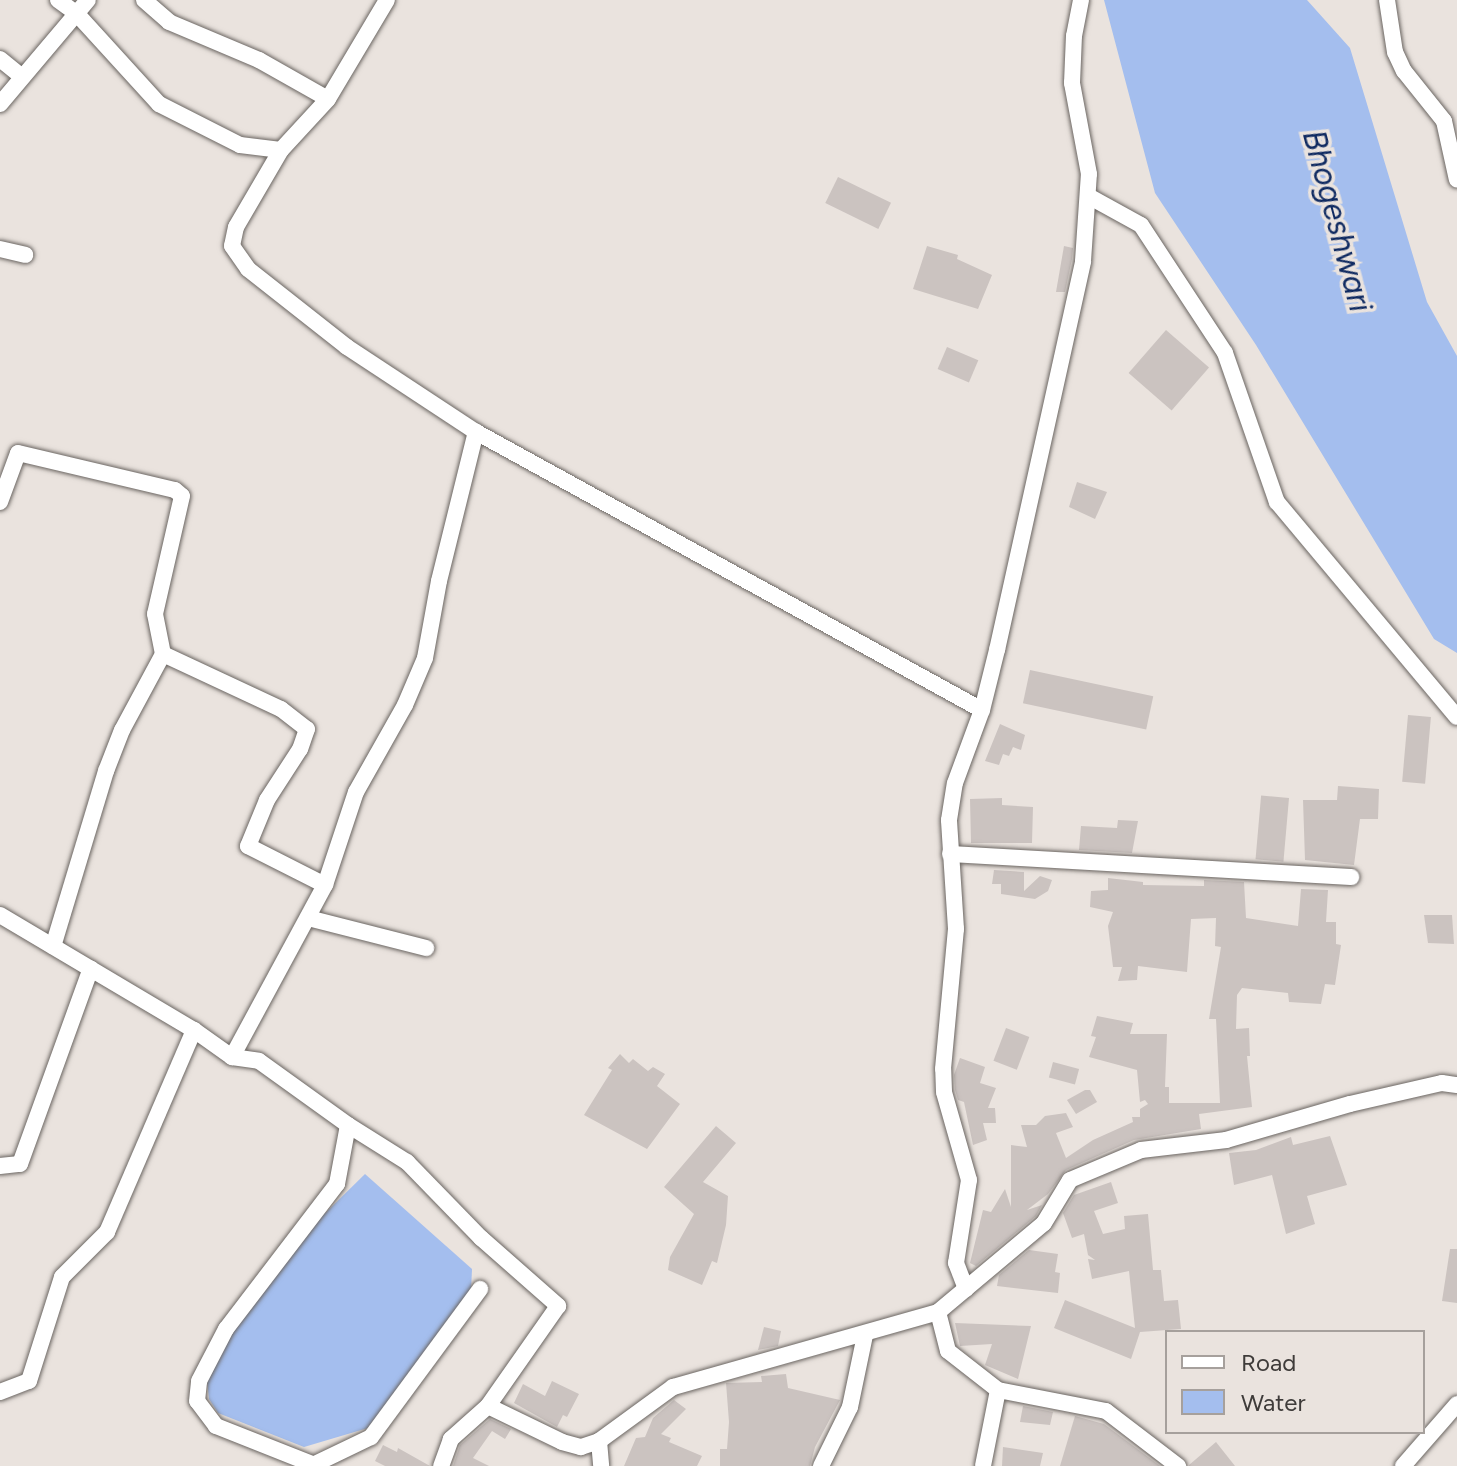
<!DOCTYPE html>
<style>
body{margin:0}
#map{position:relative;width:1457px;height:1466px;overflow:hidden;background:#eae3de;font-family:Figtree,sans-serif}
div>[style]{position:absolute}
.water>*{inset:0;background:#a4beee}
.building>*{inset:0;background:#cbc3c0;transform-origin:0 0}
.roads{filter:drop-shadow(0 0 2px #6a6561) drop-shadow(0 0 2px #6a6561)}
.minor>*{height:16px;margin:-8px;padding:0 8px;transform-origin:8px;border-radius:8px;background:#fff}
span{translate:-50% -50%;white-space:nowrap;text-align:center;line-height:1.15;-webkit-text-stroke:7px #eae3de;paint-order:stroke}
.water-label{font-size:32px;color:#0f2a61;font-style:italic}
.legend{position:absolute;left:1165px;top:1330px;width:260px;height:104px;box-sizing:border-box;background:#eae3de;border:2px solid #a6a09c;margin:0;padding:10px 14px;list-style:none;font-size:24px;color:#3f3c3a}
.legend li{display:flex;align-items:center;gap:16px;height:40px}
.legend b{width:40px;border:2px solid #a6a09c}
</style>
<div id="map">
<div class="water">
<div style="clip-path:polygon(1104px 0,1307px 0,1350px 48px,1427px 302px,1457px 356px,1457px 653px,1434px 639px,1256px 345px,1155px 193px)"></div>
<div style="clip-path:polygon(365px 1174px,472px 1269px,471px 1291px,368px 1428px,304px 1447px,218px 1413px,209px 1399px,207px 1380px,242px 1315px,304px 1234px)"></div>
</div>
<div class="building">
<div style="left:838px;top:177px;width:59px;height:29px;rotate:26deg"></div>
<div style="clip-path:polygon(927px 246px,958px 255px,957px 259px,992px 275px,978px 309px,913px 289px)"></div>
<div style="clip-path:polygon(1064px 246px,1073px 248px,1072px 259px,1065px 292px,1056px 292px)"></div>
<div style="left:1166px;top:330px;width:57px;height:57px;rotate:41deg"></div>
<div style="left:947px;top:347px;width:34px;height:24px;rotate:23deg"></div>
<div style="clip-path:polygon(1077px 482px,1107px 492px,1095px 519px,1069px 507px)"></div>
<div style="left:1030px;top:670px;width:126px;height:34px;rotate:12deg"></div>
<div style="left:1408px;top:715px;width:23px;height:67px;rotate:5deg"></div>
<div style="clip-path:polygon(1000px 724px,1025px 735px,1021px 750px,1013px 747px,1009px 756px,1003px 754px,999px 765px,985px 761px)"></div>
<div style="clip-path:polygon(1338px 786px,1379px 789px,1378px 819px,1360px 819px,1354px 865px,1305px 860px,1303px 800px,1337px 800px)"></div>
<div style="clip-path:polygon(1002px 798px,1002px 805px,1033px 807px,1032px 843px,971px 843px,970px 799px)"></div>
<div style="left:1289px;top:798px;width:64px;height:28px;rotate:95deg"></div>
<div style="clip-path:polygon(1118px 820px,1138px 821px,1132px 853px,1079px 850px,1081px 826px,1117px 828px)"></div>
<div style="clip-path:polygon(994px 870px,1024px 872px,1024px 891px,1040px 876px,1052px 880px,1048px 891px,1035px 899px,1001px 894px,1001px 884px,992px 884px)"></div>
<div style="clip-path:polygon(1108px 878px,1143px 882px,1143px 885px,1204px 886px,1204px 880px,1244px 882px,1246px 918px,1298px 926px,1301px 889px,1328px 890px,1326px 922px,1336px 922px,1336px 944px,1341px 945px,1335px 985px,1325px 984px,1321px 1004px,1289px 1002px,1288px 993px,1242px 988px,1237px 995px,1236px 1029px,1249px 1028px,1250px 1056px,1247px 1056px,1252px 1107px,1199px 1114px,1201px 1129px,1134px 1140px,1066px 1170px,1048px 1194px,1027px 1210px,1042px 1205px,1036px 1216px,976px 1266px,970px 1263px,983px 1210px,991px 1212px,1005px 1189px,1011px 1207px,1011px 1145px,1027px 1147px,1021px 1125px,1036px 1125px,1045px 1116px,1066px 1113px,1073px 1127px,1056px 1133px,1066px 1158px,1093px 1140px,1133px 1122px,1132px 1117px,1140px 1117px,1140px 1109px,1148px 1104px,1145px 1100px,1140px 1102px,1137px 1070px,1089px 1057px,1096px 1037px,1091px 1036px,1097px 1016px,1133px 1023px,1130px 1034px,1167px 1034px,1165px 1087px,1169px 1087px,1169px 1103px,1220px 1103px,1216px 1019px,1209px 1019px,1221px 947px,1215px 946px,1216px 918px,1191px 919px,1187px 972px,1138px 966px,1137px 980px,1118px 981px,1122px 967px,1113px 967px,1108px 926px,1113px 912px,1090px 907px,1091px 891px,1108px 890px)"></div>
<div style="clip-path:polygon(1424px 915px,1452px 915px,1454px 944px,1428px 943px)"></div>
<div style="left:1006px;top:1028px;width:25px;height:35px;rotate:21deg"></div>
<div style="clip-path:polygon(620px 1054px,629px 1063px,633px 1059px,648px 1071px,653px 1067px,665px 1074px,657px 1086px,680px 1104px,647px 1149px,584px 1115px,612px 1070px,608px 1068px)"></div>
<div style="clip-path:polygon(960px 1058px,985px 1067px,980px 1083px,996px 1088px,988px 1108px,995px 1108px,996px 1123px,983px 1123px,987px 1140px,973px 1145px,964px 1102px,958px 1100px,955px 1090px,954px 1075px)"></div>
<div style="left:1053px;top:1062px;width:27px;height:16px;rotate:15deg"></div>
<div style="clip-path:polygon(1085px 1090px,1090px 1090px,1097px 1102px,1076px 1114px,1067px 1100px)"></div>
<div style="clip-path:polygon(716px 1126px,736px 1143px,703px 1182px,728px 1196px,726px 1225px,717px 1263px,712px 1261px,702px 1285px,668px 1270px,670px 1257px,694px 1214px,664px 1187px)"></div>
<div style="clip-path:polygon(1330px 1136px,1347px 1185px,1307px 1196px,1315px 1224px,1286px 1234px,1272px 1175px,1234px 1185px,1229px 1153px,1256px 1150px,1291px 1137px,1293px 1145px)"></div>
<div style="clip-path:polygon(1111px 1182px,1118px 1203px,1094px 1211px,1103px 1234px,1125px 1229px,1124px 1216px,1148px 1214px,1153px 1270px,1161px 1270px,1164px 1301px,1178px 1300px,1181px 1329px,1140px 1332px,1131px 1359px,1054px 1328px,1065px 1300px,1135px 1328px,1129px 1271px,1092px 1279px,1088px 1259px,1095px 1260px,1088px 1255px,1084px 1234px,1072px 1238px,1063px 1213px,1074px 1195px)"></div>
<div style="clip-path:polygon(1450px 1249px,1457px 1249px,1457px 1303px,1442px 1301px)"></div>
<div style="clip-path:polygon(1029px 1250px,1058px 1254px,1055px 1272px,1060px 1273px,1058px 1293px,997px 1286px,999px 1275px)"></div>
<div style="clip-path:polygon(955px 1323px,1031px 1326px,1018px 1379px,985px 1365px,992px 1344px,960px 1346px)"></div>
<div style="clip-path:polygon(764px 1327px,781px 1331px,778px 1346px,758px 1350px)"></div>
<div style="clip-path:polygon(786px 1374px,788px 1388px,840px 1400px,815px 1447px,810px 1466px,720px 1466px,720px 1449px,727px 1449px,729px 1422px,726px 1383px,762px 1382px,761px 1376px)"></div>
<div style="clip-path:polygon(552px 1381px,579px 1394px,567px 1417px,563px 1415px,557px 1427px,514px 1403px,523px 1384px,545px 1396px)"></div>
<div style="clip-path:polygon(674px 1400px,686px 1409px,661px 1434px,671px 1438px,669px 1442px,702px 1456px,697px 1466px,624px 1466px,636px 1438px,645px 1437px,653px 1418px)"></div>
<div style="clip-path:polygon(1023px 1406px,1053px 1412px,1050px 1425px,1020px 1422px)"></div>
<div style="clip-path:polygon(1075px 1416px,1104px 1424px,1160px 1466px,1060px 1466px)"></div>
<div style="clip-path:polygon(490px 1419px,511px 1429px,505px 1439px,492px 1431px,473px 1458px,489px 1466px,453px 1466px,460px 1445px)"></div>
<div style="clip-path:polygon(1216px 1442px,1235px 1466px,1189px 1466px,1189px 1465px)"></div>
<div style="clip-path:polygon(383px 1445px,397px 1452px,398px 1448px,430px 1466px,385px 1466px,375px 1461px)"></div>
<div style="clip-path:polygon(1003px 1447px,1043px 1453px,1040px 1466px,1002px 1466px)"></div>
</div>
<div class="roads">
<div class="minor">
<div style="left:58px;top:0;width:24px;rotate:36deg"></div>
<div style="left:77px;top:14px;width:122px;rotate:47.7deg"></div>
<div style="left:159px;top:104px;width:91px;rotate:26.8deg"></div>
<div style="left:240px;top:145px;width:41px;rotate:7deg"></div>
<div style="left:281px;top:150px;width:69px;rotate:-47.3deg"></div>
<div style="left:328px;top:99px;width:115px;rotate:-59.2deg"></div>
<div style="left:144px;top:0;width:33px;rotate:41deg"></div>
<div style="left:169px;top:22px;width:98px;rotate:22.9deg"></div>
<div style="left:259px;top:60px;width:79px;rotate:29.5deg"></div>
<div style="left:1387px;top:0;width:53px;rotate:81.3deg"></div>
<div style="left:1395px;top:52px;width:21px;rotate:65deg"></div>
<div style="left:1404px;top:71px;width:64px;rotate:51.3deg"></div>
<div style="left:1444px;top:121px;width:60px;rotate:77.6deg"></div>
<div style="left:0;top:59px;width:28px;rotate:39deg"></div>
<div style="left:0;top:104px;width:136px;rotate:-49.8deg"></div>
<div style="left:281px;top:150px;width:89px;rotate:120.3deg"></div>
<div style="left:236px;top:227px;width:19px;rotate:102deg"></div>
<div style="left:232px;top:246px;width:28px;rotate:55deg"></div>
<div style="left:248px;top:269px;width:126px;rotate:38.2deg"></div>
<div style="left:347px;top:347px;width:154px;rotate:33.4deg"></div>
<div style="left:476px;top:432px;width:577px;rotate:28.78deg"></div>
<div style="left:1090px;top:197px;width:58px;rotate:28.8deg"></div>
<div style="left:1141px;top:225px;width:153px;rotate:56.7deg"></div>
<div style="left:1225px;top:353px;width:158px;rotate:70.8deg"></div>
<div style="left:1277px;top:502px;width:280px;rotate:50.1deg"></div>
<div style="left:0;top:249px;width:26px;rotate:13deg"></div>
<div style="left:0;top:502px;width:52px;rotate:-69.8deg"></div>
<div style="left:18px;top:453px;width:161px;rotate:13.3deg"></div>
<div style="left:175px;top:490px;width:9px;rotate:41deg"></div>
<div style="left:182px;top:496px;width:121px;rotate:102.9deg"></div>
<div style="left:155px;top:614px;width:41px;rotate:78.7deg"></div>
<div style="left:163px;top:654px;width:86px;rotate:118.3deg"></div>
<div style="left:122px;top:730px;width:44px;rotate:111.3deg"></div>
<div style="left:106px;top:771px;width:183px;rotate:106.8deg"></div>
<div style="left:163px;top:654px;width:130px;rotate:25deg"></div>
<div style="left:281px;top:709px;width:33px;rotate:38deg"></div>
<div style="left:307px;top:729px;width:21px;rotate:109deg"></div>
<div style="left:300px;top:749px;width:61px;rotate:122.9deg"></div>
<div style="left:267px;top:800px;width:50px;rotate:112.4deg"></div>
<div style="left:248px;top:846px;width:86px;rotate:26.9deg"></div>
<div style="left:950px;top:854px;width:402px;rotate:3.3deg"></div>
<div style="left:0;top:915px;width:226px;rotate:30.7deg"></div>
<div style="left:194px;top:1030px;width:47px;rotate:35.4deg"></div>
<div style="left:232px;top:1057px;width:27px;rotate:8deg"></div>
<div style="left:259px;top:1061px;width:110px;rotate:35.7deg"></div>
<div style="left:348px;top:1125px;width:70px;rotate:32.1deg"></div>
<div style="left:407px;top:1162px;width:106px;rotate:45.8deg"></div>
<div style="left:481px;top:1238px;width:103px;rotate:41.4deg"></div>
<div style="left:558px;top:1306px;width:122px;rotate:125deg"></div>
<div style="left:488px;top:1406px;width:50px;rotate:138.3deg"></div>
<div style="left:451px;top:1439px;width:29px;rotate:110deg"></div>
<div style="left:308px;top:918px;width:122px;rotate:14.3deg"></div>
<div style="left:232px;top:1057px;width:196px;rotate:-61.6deg"></div>
<div style="left:325px;top:885px;width:98px;rotate:-71.6deg"></div>
<div style="left:356px;top:792px;width:100px;rotate:-60.6deg"></div>
<div style="left:405px;top:705px;width:51px;rotate:-66.9deg"></div>
<div style="left:425px;top:658px;width:78px;rotate:-79.7deg"></div>
<div style="left:439px;top:581px;width:154px;rotate:-76.1deg"></div>
<div style="left:0;top:1166px;width:20px;rotate:-6deg"></div>
<div style="left:20px;top:1164px;width:208px;rotate:-70.1deg"></div>
<div style="left:966px;top:1289px;width:28px;rotate:-111deg"></div>
<div style="left:956px;top:1263px;width:84px;rotate:-81.1deg"></div>
<div style="left:969px;top:1180px;width:91px;rotate:-105.9deg"></div>
<div style="left:944px;top:1092px;width:23px;rotate:-92deg"></div>
<div style="left:943px;top:1069px;width:141px;rotate:-84.7deg"></div>
<div style="left:956px;top:929px;width:109px;rotate:-93.7deg"></div>
<div style="left:949px;top:820px;width:37px;rotate:-81deg"></div>
<div style="left:955px;top:783px;width:78px;rotate:-69.7deg"></div>
<div style="left:982px;top:710px;width:62px;rotate:-76deg"></div>
<div style="left:997px;top:650px;width:398px;rotate:-77.5deg"></div>
<div style="left:1083px;top:261px;width:87px;rotate:-86.1deg"></div>
<div style="left:1089px;top:174px;width:93px;rotate:-100.6deg"></div>
<div style="left:1072px;top:83px;width:47px;rotate:-87.6deg"></div>
<div style="left:1074px;top:36px;width:37px;rotate:-79deg"></div>
<div style="left:938px;top:1312px;width:40px;rotate:75.6deg"></div>
<div style="left:948px;top:1351px;width:63px;rotate:38deg"></div>
<div style="left:998px;top:1390px;width:77px;rotate:101.2deg"></div>
<div style="left:998px;top:1390px;width:110px;rotate:11deg"></div>
<div style="left:1106px;top:1411px;width:91px;rotate:37.4deg"></div>
<div style="left:0;top:1392px;width:31px;rotate:-21deg"></div>
<div style="left:29px;top:1381px;width:109px;rotate:-72.4deg"></div>
<div style="left:62px;top:1277px;width:64px;rotate:-45deg"></div>
<div style="left:107px;top:1232px;width:220px;rotate:-66.7deg"></div>
<div style="left:488px;top:1406px;width:82px;rotate:25.9deg"></div>
<div style="left:562px;top:1442px;width:20px;rotate:15deg"></div>
<div style="left:581px;top:1447px;width:19px;rotate:-18deg"></div>
<div style="left:599px;top:1441px;width:92px;rotate:-36.1deg"></div>
<div style="left:673px;top:1387px;width:275px;rotate:-15.8deg"></div>
<div style="left:938px;top:1312px;width:138px;rotate:-40deg"></div>
<div style="left:1044px;top:1223px;width:50px;rotate:-58.8deg"></div>
<div style="left:1070px;top:1180px;width:77px;rotate:-22.9deg"></div>
<div style="left:1141px;top:1150px;width:86px;rotate:-6.7deg"></div>
<div style="left:1226px;top:1140px;width:129px;rotate:-16.2deg"></div>
<div style="left:1350px;top:1104px;width:94px;rotate:-12.9deg"></div>
<div style="left:1442px;top:1083px;width:15px;rotate:8deg"></div>
<div style="left:599px;top:1441px;width:25px;rotate:85deg"></div>
<div style="left:315px;top:1464px;width:62px;rotate:-25.7deg"></div>
<div style="left:371px;top:1437px;width:184px;rotate:-53.6deg"></div>
<div style="left:317px;top:1466px;width:109px;rotate:-158.4deg"></div>
<div style="left:216px;top:1426px;width:31px;rotate:-127deg"></div>
<div style="left:197px;top:1401px;width:20px;rotate:-84deg"></div>
<div style="left:199px;top:1381px;width:59px;rotate:-62.6deg"></div>
<div style="left:226px;top:1329px;width:183px;rotate:-52.6deg"></div>
<div style="left:337px;top:1184px;width:60px;rotate:-79.4deg"></div>
<div style="left:821px;top:1466px;width:66px;rotate:-63.8deg"></div>
<div style="left:850px;top:1407px;width:74px;rotate:-78.2deg"></div>
<div style="left:1403px;top:1466px;width:82px;rotate:-48.9deg"></div>
</div>
</div>
<div class="water-label">
<span style="left:1337px;top:221px;rotate:75deg">Bhogeshwari</span>
</div>
<ul class="legend">
<li><b style="height:10px;background:#fff"></b>Road</li>
<li><b style="height:22px;background:#a4beee"></b>Water</li>
</ul>
</div>
